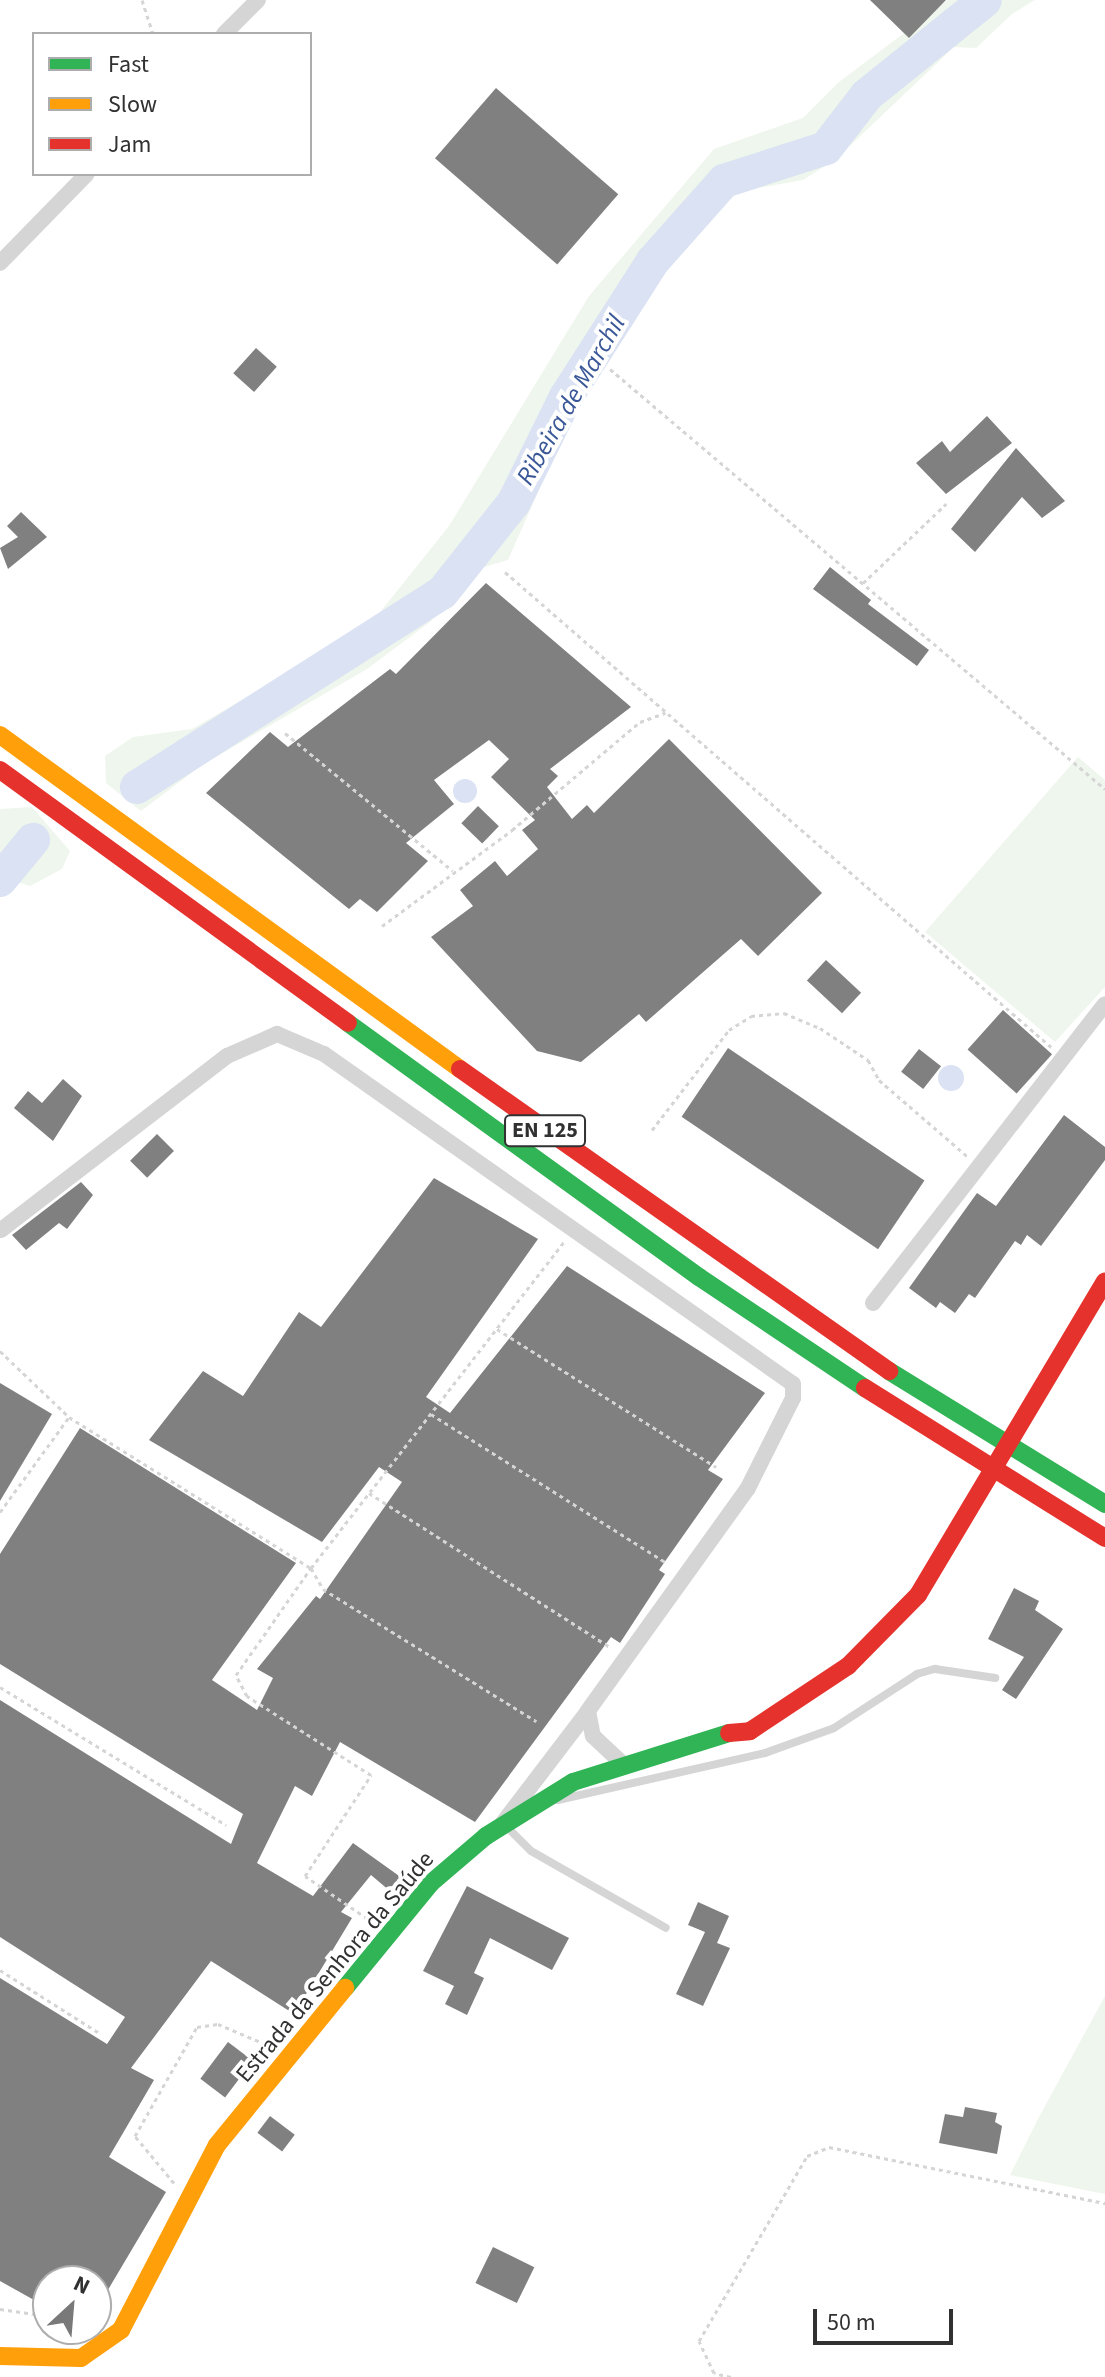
<!DOCTYPE html>
<meta charset="utf-8">
<style>
body{margin:0}
#map{position:relative;width:1105px;height:2377px;overflow:hidden;background:#fff;font-family:"Source Sans 3",sans-serif}
div>[style]{position:absolute}
.green>*{inset:0;background:#eff6ed}
.water>*{inset:0;background:#dae2f3}
.round{border-radius:50%}
.river>*{height:34px;margin:-17px;padding:0 17px;transform-origin:17px;border-radius:17px;background:#dae2f3}
.building>*{inset:0;background:#808080;transform-origin:0 0}
.path>*{height:3px;margin-top:-1.5px;transform-origin:0;background:repeating-linear-gradient(90deg,#d5d5d5 0 4px,transparent 0 8px)}
.lane>*{height:8px;margin:-4px;padding:0 4px;transform-origin:4px;border-radius:4px;background:#d5d5d5}
.street>*{height:16px;margin:-8px;padding:0 8px;transform-origin:8px;border-radius:8px;background:#d5d5d5}
.fast>*{height:18px;margin:-9px;padding:0 9px;transform-origin:9px;border-radius:9px;background:#30b455}
.slow>*{height:18px;margin:-9px;padding:0 9px;transform-origin:9px;border-radius:9px;background:#ff9f0a}
.jam>*{height:18px;margin:-9px;padding:0 9px;transform-origin:9px;border-radius:9px;background:#e5322d}
span{translate:-50% -50%;white-space:nowrap;text-align:center;line-height:1.15;-webkit-text-stroke:8px #fff;paint-order:stroke}
.shield-label span{padding:2px 6px;background:#fff;border:2px solid;border-radius:6px;-webkit-text-stroke-width:0}
.shield-label{font-size:22px;color:#313131;font-weight:700}
.street-label{font-size:24px;color:#313131}
.water-label{font-size:26px;color:#3a5797;font-style:italic}
.legend{position:absolute;left:32px;top:32px;width:280px;height:144px;box-sizing:border-box;background:#fff;border:2px solid #adadad;margin:0;padding:10px 14px;list-style:none;font-size:24px;color:#313131}
.legend li{display:flex;align-items:center;gap:16px;height:40px}
.legend b{width:40px;border:2px solid #adadad}
.north{position:absolute;left:32px;top:2265px;width:80px;height:80px;box-sizing:border-box;background:#fff;border:2px solid #adadad;border-radius:50%;rotate:26deg;font-size:22px;font-weight:700;line-height:32px;text-align:center;color:#313131}
.north::after{content:'';display:block;margin:auto;width:28px;height:36px;background:#797979;clip-path:polygon(50% 0,100% 100%,50% 72%,0 100%)}
.scale{position:absolute;left:813px;top:2309px;width:140px;height:36px;box-sizing:border-box;border:4px solid #313131;border-top:0;padding-left:10px;font-size:24px;line-height:28px;white-space:nowrap;color:#313131;-webkit-text-stroke:6px #fff;paint-order:stroke}
</style>
<div id="map">
<div class="green">
<div style="clip-path:polygon(948px 0,1035px 0,1012px 14px,976px 48px,954px 47px,836px 159px,803px 180px,734px 192px,655px 274px,569px 422px,508px 560px,471px 571px,430px 622px,367px 669px,202px 765px,141px 811px,106px 783px,105px 756px,133px 737px,192px 729px,369px 626px,449px 526px,589px 296px,714px 149px,803px 118px,839px 82px)"></div>
<div style="clip-path:polygon(1078px 757px,1105px 780px,1105px 987px,1055px 1042px,925px 932px)"></div>
<div style="clip-path:polygon(32px 807px,70px 851px,62px 869px,30px 886px,14px 881px,0 896px,0 809px)"></div>
<div style="clip-path:polygon(1105px 1996px,1105px 2194px,1010px 2175px,1039px 2117px)"></div>
</div>
<div class="water">
<div class="round" style="left:453px;top:779px;width:24px;height:24px"></div>
<div class="round" style="left:938px;top:1065px;width:26px;height:26px"></div>
</div>
<div class="river">
<div style="left:137px;top:787px;width:361px;rotate:-32.5deg"></div>
<div style="left:442px;top:593px;width:116px;rotate:-51.6deg"></div>
<div style="left:514px;top:502px;width:117px;rotate:-63.7deg"></div>
<div style="left:566px;top:397px;width:161px;rotate:-57.4deg"></div>
<div style="left:653px;top:261px;width:107px;rotate:-48.4deg"></div>
<div style="left:724px;top:181px;width:107px;rotate:-17.9deg"></div>
<div style="left:826px;top:148px;width:67px;rotate:-52.3deg"></div>
<div style="left:867px;top:95px;width:151px;rotate:-38.8deg"></div>
<div style="left:0;top:880px;width:52px;rotate:-50.5deg"></div>
</div>
<div class="building">
<div style="clip-path:polygon(870px 0,946px 0,909px 38px)"></div>
<div style="left:496px;top:88px;width:162px;height:93px;rotate:41deg"></div>
<div style="left:256px;top:348px;width:28px;height:34px;rotate:42deg"></div>
<div style="clip-path:polygon(987px 416px,1012px 443px,946px 494px,916px 463px,942px 441px,950px 452px)"></div>
<div style="clip-path:polygon(1016px 448px,1065px 501px,1042px 518px,1022px 497px,975px 552px,951px 529px)"></div>
<div style="clip-path:polygon(21px 512px,47px 537px,8px 569px,0 548px,18px 537px,7px 526px)"></div>
<div style="clip-path:polygon(830px 567px,871px 600px,868px 604px,929px 650px,917px 666px,813px 589px)"></div>
<div style="clip-path:polygon(486px 583px,631px 707px,550px 769px,558px 776px,547px 787px,572px 819px,587px 805px,594px 813px,669px 739px,822px 893px,758px 956px,741px 939px,646px 1022px,639px 1014px,581px 1062px,537px 1051px,431px 937px,473px 906px,460px 890px,495px 861px,507px 876px,538px 849px,522px 830px,535px 820px,491px 777px,509px 759px,489px 740px,434px 780px,454px 804px,406px 843px,428px 861px,377px 912px,360px 899px,349px 909px,206px 793px,270px 732px,288px 747px,390px 669px,396px 674px)"></div>
<div style="left:478px;top:806px;width:29px;height:24px;rotate:44deg"></div>
<div style="left:826px;top:960px;width:48px;height:28px;rotate:43deg"></div>
<div style="left:1003px;top:1010px;width:66px;height:53px;rotate:42deg"></div>
<div style="left:728px;top:1048px;width:237px;height:83px;rotate:34deg"></div>
<div style="left:919px;top:1049px;width:28px;height:29px;rotate:38deg"></div>
<div style="clip-path:polygon(63px 1079px,82px 1096px,53px 1141px,14px 1108px,28px 1091px,42px 1103px)"></div>
<div style="clip-path:polygon(1064px 1115px,1105px 1147px,1105px 1160px,1041px 1246px,1027px 1235px,1021px 1245px,1015px 1241px,975px 1298px,969px 1294px,955px 1313px,940px 1302px,936px 1308px,909px 1288px,977px 1193px,996px 1206px)"></div>
<div style="left:157px;top:1134px;width:24px;height:38px;rotate:45deg"></div>
<div style="clip-path:polygon(434px 1178px,538px 1239px,426px 1397px,450px 1413px,567px 1266px,765px 1393px,708px 1470px,723px 1479px,659px 1570px,665px 1574px,620px 1643px,611px 1637px,475px 1822px,340px 1742px,312px 1796px,295px 1786px,257px 1863px,313px 1896px,353px 1843px,409px 1883px,397px 1897px,371px 1875px,341px 1912px,352px 1918px,294px 2014px,211px 1961px,131px 2068px,154px 2080px,109px 2157px,166px 2192px,96px 2310px,96px 2281px,75px 2281px,57px 2269px,34px 2300px,0 2281px,0 1978px,107px 2044px,125px 2017px,0 1937px,0 1700px,231px 1844px,243px 1814px,0 1664px,0 1554px,80px 1428px,296px 1563px,212px 1680px,257px 1710px,273px 1678px,257px 1669px,316px 1596px,320px 1599px,402px 1482px,379px 1467px,322px 1542px,149px 1440px,203px 1371px,243px 1396px,299px 1312px,321px 1327px)"></div>
<div style="clip-path:polygon(81px 1182px,93px 1195px,67px 1229px,59px 1223px,26px 1250px,12px 1235px)"></div>
<div style="clip-path:polygon(0 1383px,52px 1414px,0 1501px)"></div>
<div style="clip-path:polygon(1014px 1588px,1039px 1601px,1035px 1610px,1063px 1629px,1016px 1699px,1002px 1690px,1024px 1657px,988px 1639px)"></div>
<div style="clip-path:polygon(467px 1886px,569px 1938px,552px 1970px,490px 1938px,474px 1973px,484px 1978px,467px 2015px,445px 2004px,454px 1986px,423px 1971px)"></div>
<div style="clip-path:polygon(698px 1902px,729px 1916px,717px 1943px,730px 1948px,703px 2006px,676px 1994px,705px 1932px,688px 1925px)"></div>
<div style="left:228px;top:2042px;width:31px;height:46px;rotate:37deg"></div>
<div style="clip-path:polygon(965px 2107px,997px 2113px,995px 2122px,1002px 2126px,997px 2154px,939px 2143px,945px 2114px,963px 2117px)"></div>
<div style="left:270px;top:2116px;width:31px;height:21px;rotate:37deg"></div>
<div style="left:493px;top:2247px;width:46px;height:40px;rotate:26deg"></div>
</div>
<div class="path">
<div style="left:142px;top:0;width:36px;rotate:72deg"></div>
<div style="left:610px;top:369px;width:649px;rotate:40.31deg"></div>
<div style="left:505px;top:572px;width:724px;rotate:41.02deg"></div>
<div style="left:863px;top:583px;width:115px;rotate:-43.6deg"></div>
<div style="left:285px;top:733px;width:217px;rotate:39.4deg"></div>
<div style="left:382px;top:926px;width:162px;rotate:-36.4deg"></div>
<div style="left:512px;top:830px;width:167px;rotate:-40.2deg"></div>
<div style="left:640px;top:722px;width:27px;rotate:-20deg"></div>
<div style="left:652px;top:1130px;width:126px;rotate:-52.4deg"></div>
<div style="left:729px;top:1030px;width:26px;rotate:-32deg"></div>
<div style="left:751px;top:1016px;width:33px;rotate:-5deg"></div>
<div style="left:784px;top:1013px;width:39px;rotate:23deg"></div>
<div style="left:820px;top:1028px;width:58px;rotate:33.7deg"></div>
<div style="left:868px;top:1060px;width:23px;rotate:61deg"></div>
<div style="left:879px;top:1080px;width:116px;rotate:40.8deg"></div>
<div style="left:497px;top:1329px;width:259px;rotate:32.2deg"></div>
<div style="left:0;top:1351px;width:95px;rotate:43.7deg"></div>
<div style="left:69px;top:1417px;width:285px;rotate:32deg"></div>
<div style="left:311px;top:1568px;width:24px;rotate:60deg"></div>
<div style="left:323px;top:1589px;width:251px;rotate:31.8deg"></div>
<div style="left:431px;top:1414px;width:277px;rotate:32.3deg"></div>
<div style="left:369px;top:1493px;width:287px;rotate:32.6deg"></div>
<div style="left:0;top:1512px;width:117px;rotate:-54deg"></div>
<div style="left:0;top:1687px;width:265px;rotate:31.4deg"></div>
<div style="left:374px;top:1923px;width:83px;rotate:-145.7deg"></div>
<div style="left:305px;top:1876px;width:121px;rotate:-56.8deg"></div>
<div style="left:371px;top:1775px;width:147px;rotate:-147.5deg"></div>
<div style="left:247px;top:1696px;width:24px;rotate:-118deg"></div>
<div style="left:236px;top:1675px;width:131px;rotate:-55deg"></div>
<div style="left:311px;top:1568px;width:413px;rotate:-52.2deg"></div>
<div style="left:0;top:1970px;width:120px;rotate:32.4deg"></div>
<div style="left:174px;top:2183px;width:61px;rotate:-129.7deg"></div>
<div style="left:135px;top:2136px;width:125px;rotate:-60.4deg"></div>
<div style="left:197px;top:2027px;width:21px;rotate:-8deg"></div>
<div style="left:218px;top:2024px;width:56px;rotate:22.9deg"></div>
<div style="left:0;top:2309px;width:49px;rotate:8.3deg"></div>
<div style="left:96px;top:2317px;width:13px;rotate:-29deg"></div>
<div style="left:731px;top:2377px;width:17px;rotate:-167deg"></div>
<div style="left:714px;top:2373px;width:35px;rotate:-115deg"></div>
<div style="left:699px;top:2341px;width:214px;rotate:-59.7deg"></div>
<div style="left:807px;top:2156px;width:24px;rotate:-22deg"></div>
<div style="left:829px;top:2147px;width:282px;rotate:11.5deg"></div>
</div>
<div class="lane">
<div style="left:558px;top:1800px;width:212px;rotate:-12.8deg"></div>
<div style="left:765px;top:1753px;width:73px;rotate:-19.9deg"></div>
<div style="left:834px;top:1728px;width:99px;rotate:-33deg"></div>
<div style="left:917px;top:1674px;width:19px;rotate:-16deg"></div>
<div style="left:935px;top:1669px;width:61px;rotate:8.5deg"></div>
<div style="left:506px;top:1826px;width:35px;rotate:45deg"></div>
<div style="left:531px;top:1851px;width:155px;rotate:29.7deg"></div>
</div>
<div class="street">
<div style="left:224px;top:34px;width:48px;rotate:-45deg"></div>
<div style="left:0;top:263px;width:124px;rotate:-45.7deg"></div>
<div style="left:1px;top:1230px;width:285px;rotate:-37.6deg"></div>
<div style="left:227px;top:1056px;width:55px;rotate:-23.7deg"></div>
<div style="left:277px;top:1034px;width:51px;rotate:23.1deg"></div>
<div style="left:324px;top:1054px;width:573px;rotate:35.13deg"></div>
<div style="left:793px;top:1384px;width:14px;rotate:90deg"></div>
<div style="left:793px;top:1398px;width:101px;rotate:116.6deg"></div>
<div style="left:748px;top:1488px;width:274px;rotate:125.7deg"></div>
<div style="left:588px;top:1711px;width:25px;rotate:79deg"></div>
<div style="left:593px;top:1736px;width:44px;rotate:43.2deg"></div>
<div style="left:873px;top:1303px;width:378px;rotate:-52.2deg"></div>
<div style="left:502px;top:1824px;width:142px;rotate:-52.7deg"></div>
</div>
<div class="fast">
<div style="left:348px;top:1023px;width:433px;rotate:35.9deg"></div>
<div style="left:699px;top:1277px;width:200px;rotate:33.8deg"></div>
<div style="left:889px;top:1371px;width:254px;rotate:31.6deg"></div>
<div style="left:345px;top:1988px;width:136px;rotate:-50.7deg"></div>
<div style="left:431px;top:1883px;width:72px;rotate:-40.5deg"></div>
<div style="left:486px;top:1836px;width:102px;rotate:-31.8deg"></div>
<div style="left:573px;top:1782px;width:164px;rotate:-17.4deg"></div>
</div>
<div class="slow">
<div style="left:0;top:735px;width:568px;rotate:35.98deg"></div>
<div style="left:0;top:2356px;width:81px;rotate:1.4deg"></div>
<div style="left:81px;top:2358px;width:49px;rotate:-35deg"></div>
<div style="left:121px;top:2330px;width:208px;rotate:-62.6deg"></div>
<div style="left:217px;top:2145px;width:203px;rotate:-50.8deg"></div>
</div>
<div class="jam">
<div style="left:0;top:770px;width:430px;rotate:36deg"></div>
<div style="left:460px;top:1069px;width:525px;rotate:35.14deg"></div>
<div style="left:865px;top:1388px;width:283px;rotate:32deg"></div>
<div style="left:729px;top:1733px;width:21px;rotate:-5deg"></div>
<div style="left:750px;top:1731px;width:118px;rotate:-33.6deg"></div>
<div style="left:848px;top:1666px;width:100px;rotate:-45.4deg"></div>
<div style="left:918px;top:1595px;width:365px;rotate:-59.2deg"></div>
</div>
<div class="shield-label">
<span style="left:545px;top:1131px">EN 125</span>
</div>
<div class="street-label">
<span style="left:335px;top:1967px;rotate:-50deg">Estrada da Senhora da Saúde</span>
</div>
<div class="water-label">
<span style="left:571px;top:400px;rotate:-60deg">Ribeira de Marchil</span>
</div>
<ul class="legend">
<li><b style="height:10px;background:#30b455"></b>Fast</li>
<li><b style="height:10px;background:#ff9f0a"></b>Slow</li>
<li><b style="height:10px;background:#e5322d"></b>Jam</li>
</ul>
<div class="north">N</div>
<div class="scale">50 m</div>
</div>
